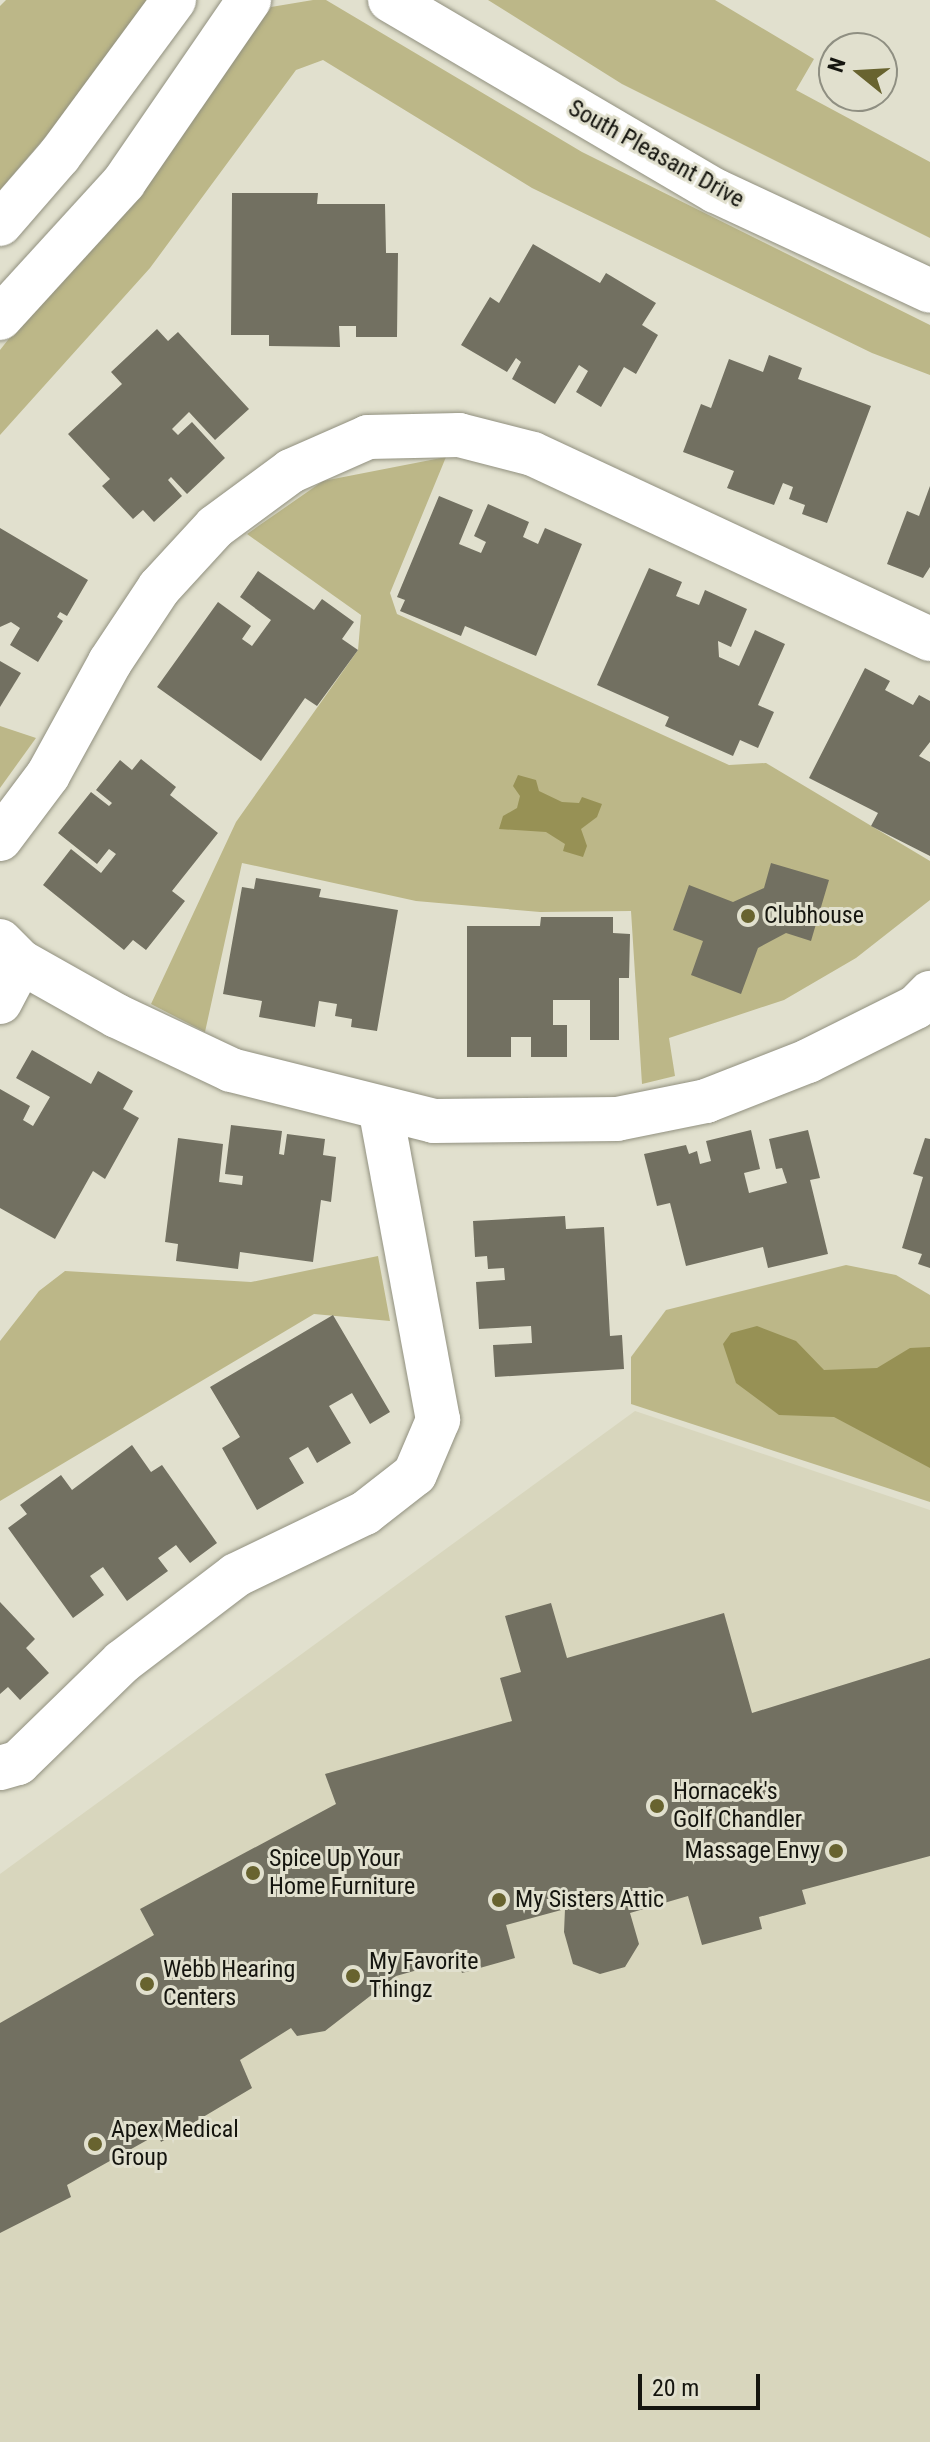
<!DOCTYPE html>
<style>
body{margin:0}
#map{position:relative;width:930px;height:2442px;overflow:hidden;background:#e1e0ce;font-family:"Roboto Condensed",sans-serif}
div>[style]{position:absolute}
.built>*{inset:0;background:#d8d6bd}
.green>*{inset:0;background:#bcb788}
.water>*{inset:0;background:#979155}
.building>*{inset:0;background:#727061}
.roads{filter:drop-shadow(0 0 2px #91907f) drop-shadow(0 0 2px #91907f)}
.minor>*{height:44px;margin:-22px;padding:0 22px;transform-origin:22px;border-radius:22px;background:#fff}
.tertiary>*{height:44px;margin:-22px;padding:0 22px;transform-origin:22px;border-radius:22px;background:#fff}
.dots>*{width:22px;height:22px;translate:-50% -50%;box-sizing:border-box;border:4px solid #e1e0ce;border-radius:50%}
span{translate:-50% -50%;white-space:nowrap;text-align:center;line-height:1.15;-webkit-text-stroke:6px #e1e0ce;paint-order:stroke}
.street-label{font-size:24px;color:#15150f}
.poi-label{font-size:24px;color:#15150f}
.left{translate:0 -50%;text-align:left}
.right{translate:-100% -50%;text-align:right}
.north{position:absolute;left:818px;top:32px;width:80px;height:80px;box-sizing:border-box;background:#e1e0ce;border:2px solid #8f8f82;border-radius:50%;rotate:288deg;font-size:22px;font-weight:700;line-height:32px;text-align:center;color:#15150f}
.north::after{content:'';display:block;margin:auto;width:28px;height:36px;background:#68632f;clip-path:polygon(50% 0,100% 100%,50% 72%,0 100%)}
.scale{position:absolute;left:638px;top:2374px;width:122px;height:36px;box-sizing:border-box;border:4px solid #15150f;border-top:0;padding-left:10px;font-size:24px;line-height:28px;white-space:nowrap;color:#15150f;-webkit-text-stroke:6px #e1e0ce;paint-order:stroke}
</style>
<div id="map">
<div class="built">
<div style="clip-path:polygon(635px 1411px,930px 1510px,930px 2442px,0 2442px,0 1874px)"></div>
</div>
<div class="green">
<div style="clip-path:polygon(6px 0,152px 0,99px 74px,0 190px,0 6px)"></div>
<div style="clip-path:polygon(313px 0,326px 0,582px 152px,930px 325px,930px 375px,872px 353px,532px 188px,323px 60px,296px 70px,150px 268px,0 435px,0 350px,271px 7px)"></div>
<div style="clip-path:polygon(488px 0,715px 0,814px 59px,796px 90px,930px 162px,930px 238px,622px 84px)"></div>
<div style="clip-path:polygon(446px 457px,390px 593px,397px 614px,729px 765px,766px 763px,930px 861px,930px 900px,856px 958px,784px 1000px,669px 1038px,675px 1076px,642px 1084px,631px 911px,540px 912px,416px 901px,242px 863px,205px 1032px,151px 1004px,236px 822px,358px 650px,361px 615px,247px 534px,323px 481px)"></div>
<div style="clip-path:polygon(0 726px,36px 738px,0 788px)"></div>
<div style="clip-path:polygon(378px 1256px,390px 1321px,314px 1314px,0 1501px,0 1341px,39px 1291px,65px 1271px,251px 1282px)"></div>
<div style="clip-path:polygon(846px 1265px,896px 1275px,930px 1295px,930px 1502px,631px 1404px,631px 1357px,666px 1310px)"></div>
</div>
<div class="water">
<div style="clip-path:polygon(518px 775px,536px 780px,539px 791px,562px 802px,579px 803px,582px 797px,602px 804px,597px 817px,581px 829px,587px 846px,583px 857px,563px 851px,565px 844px,546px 832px,499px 829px,503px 816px,517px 808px,520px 796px,513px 786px)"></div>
<div style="clip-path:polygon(757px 1326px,796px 1341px,824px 1370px,877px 1368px,910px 1348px,930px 1347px,930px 1468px,834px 1417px,779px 1415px,736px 1383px,723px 1344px,731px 1333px)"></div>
</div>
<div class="building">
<div style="clip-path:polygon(232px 193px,318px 193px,317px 204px,385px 204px,386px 253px,398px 253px,397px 337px,356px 337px,356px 326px,339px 326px,340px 347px,269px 346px,269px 335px,231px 335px)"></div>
<div style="clip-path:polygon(533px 244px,600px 283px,606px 273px,656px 303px,642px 325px,658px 335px,636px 374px,624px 367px,601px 407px,576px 392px,588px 371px,579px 365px,555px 404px,512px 379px,521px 362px,516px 358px,507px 372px,461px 345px,490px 297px,499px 303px)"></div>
<div style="clip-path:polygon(157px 329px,168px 341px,178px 332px,249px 409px,215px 440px,189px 412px,172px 429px,178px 435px,192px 422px,225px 458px,187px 494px,171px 477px,168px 480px,182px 496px,154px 522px,143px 510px,133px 519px,102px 486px,110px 479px,68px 434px,122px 384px,111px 372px)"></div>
<div style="clip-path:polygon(769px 355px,802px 368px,798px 379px,871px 406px,827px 523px,802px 514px,805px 505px,789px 499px,793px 487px,783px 483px,774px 505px,727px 488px,734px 471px,683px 452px,701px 404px,711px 408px,729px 359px,763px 372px)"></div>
<div style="clip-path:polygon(930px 486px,930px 567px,923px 578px,887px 564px,907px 511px,919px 516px)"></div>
<div style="clip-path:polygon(439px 496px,473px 510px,459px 544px,481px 553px,486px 542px,474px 536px,488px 504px,529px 522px,523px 537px,538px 544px,545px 528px,582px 544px,536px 656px,465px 626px,461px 636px,400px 611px,405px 600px,397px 597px)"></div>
<div style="clip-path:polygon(0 528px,88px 580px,67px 616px,60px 612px,57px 617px,63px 621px,38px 662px,10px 645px,20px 628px,11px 622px,0 627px)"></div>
<div style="clip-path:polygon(649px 568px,682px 582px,676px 596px,699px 605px,705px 590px,747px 609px,731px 647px,718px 641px,719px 657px,739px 666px,755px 630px,785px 644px,758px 705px,774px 712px,758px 748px,740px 740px,733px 756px,665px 726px,669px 717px,597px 685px)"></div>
<div style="clip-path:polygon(258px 571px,314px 610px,322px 599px,354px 622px,342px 639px,358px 650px,317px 706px,305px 698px,261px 761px,157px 687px,218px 602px,251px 626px,242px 639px,252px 646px,271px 620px,240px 597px)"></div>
<div style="clip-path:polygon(0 661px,21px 673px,0 707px)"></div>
<div style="clip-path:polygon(865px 668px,890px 681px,885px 690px,913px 705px,919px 695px,930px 701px,930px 742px,919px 756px,930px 762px,930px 856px,871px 826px,878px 813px,809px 778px)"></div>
<div style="clip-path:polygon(141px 759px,176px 787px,170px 795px,218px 833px,172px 891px,185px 901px,146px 950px,133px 940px,124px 950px,43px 885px,71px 849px,101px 873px,116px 854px,109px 849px,97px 864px,58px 833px,91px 792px,109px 806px,112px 803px,96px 790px,120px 760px,132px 770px)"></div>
<div style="clip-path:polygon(771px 863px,829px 880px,811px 941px,786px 933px,758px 948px,741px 994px,691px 975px,703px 941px,673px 930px,689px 885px,733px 902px,764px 888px)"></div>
<div style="clip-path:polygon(256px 878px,321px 889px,319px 897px,398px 910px,377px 1031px,351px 1027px,352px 1019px,335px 1016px,337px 1004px,319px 1001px,315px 1027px,259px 1017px,262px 1001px,223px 994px,242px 887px,254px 889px)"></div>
<div style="clip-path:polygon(541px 917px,613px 917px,613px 933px,630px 934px,629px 978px,619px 978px,619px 1040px,590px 1040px,590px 1000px,553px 1000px,553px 1025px,567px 1025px,567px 1057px,531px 1057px,531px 1037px,511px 1037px,511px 1057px,467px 1057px,467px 926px,540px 926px)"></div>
<div style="clip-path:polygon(32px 1050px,91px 1084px,98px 1071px,133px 1091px,123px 1109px,139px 1118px,105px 1179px,93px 1171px,55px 1239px,0 1208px,0 1089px,30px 1106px,23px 1120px,33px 1126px,50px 1097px,16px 1078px)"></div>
<div style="clip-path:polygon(231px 1125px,282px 1131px,279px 1154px,284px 1155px,287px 1134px,325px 1139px,323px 1155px,336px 1157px,331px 1202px,321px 1200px,313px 1262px,240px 1252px,238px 1269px,176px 1261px,178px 1244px,165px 1242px,178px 1138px,223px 1144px,219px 1182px,242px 1185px,243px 1176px,225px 1174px)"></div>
<div style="clip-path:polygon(751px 1130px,760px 1169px,744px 1173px,749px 1193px,787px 1183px,782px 1168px,776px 1169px,769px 1139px,808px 1130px,820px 1178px,810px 1180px,828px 1254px,768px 1268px,763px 1247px,686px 1266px,670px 1203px,657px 1206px,644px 1154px,686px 1145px,689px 1154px,697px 1151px,700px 1164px,711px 1161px,706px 1141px)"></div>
<div style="clip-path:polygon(925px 1138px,930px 1139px,930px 1268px,918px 1264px,922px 1254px,902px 1248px,923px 1177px,913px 1174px)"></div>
<div style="clip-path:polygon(565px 1216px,566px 1229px,604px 1227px,610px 1336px,622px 1335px,624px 1369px,495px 1377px,493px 1345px,532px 1343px,531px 1326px,479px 1329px,476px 1282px,505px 1280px,504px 1268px,488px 1269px,487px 1256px,475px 1257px,473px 1221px)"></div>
<div style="clip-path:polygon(333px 1315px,390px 1412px,370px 1424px,352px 1393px,329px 1406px,351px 1443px,317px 1463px,308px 1447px,289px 1458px,304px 1483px,257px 1510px,222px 1448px,240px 1437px,210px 1387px)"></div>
<div style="clip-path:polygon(132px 1445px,151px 1472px,162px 1465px,217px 1543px,190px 1563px,176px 1545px,158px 1558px,168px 1571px,127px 1601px,103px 1567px,90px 1576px,104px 1595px,73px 1618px,8px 1528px,27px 1514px,20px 1505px,61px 1475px,72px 1490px)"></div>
<div style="clip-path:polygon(0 1602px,35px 1639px,26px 1648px,49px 1673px,20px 1700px,8px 1687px,0 1694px)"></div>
<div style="clip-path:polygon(551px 1603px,567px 1658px,724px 1613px,752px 1713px,930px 1658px,930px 1856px,802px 1890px,806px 1904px,759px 1917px,762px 1929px,702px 1945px,688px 1896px,630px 1913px,639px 1944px,625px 1967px,600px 1974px,573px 1964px,564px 1932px,565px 1909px,506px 1925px,515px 1958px,462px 1973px,457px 1959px,396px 1976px,325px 2031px,297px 2036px,291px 2028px,240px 2060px,252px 2088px,161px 2142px,158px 2134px,67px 2185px,71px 2197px,0 2233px,0 2023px,154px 1935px,140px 1909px,336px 1804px,325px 1774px,512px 1721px,500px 1678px,521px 1672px,505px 1616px)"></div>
</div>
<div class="roads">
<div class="minor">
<div style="left:390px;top:0;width:378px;rotate:30.4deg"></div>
<div style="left:716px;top:191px;width:236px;rotate:25deg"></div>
<div style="left:0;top:839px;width:80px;rotate:-53.1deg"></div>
<div style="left:48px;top:775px;width:129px;rotate:-61.2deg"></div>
<div style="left:110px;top:662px;width:89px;rotate:-56.5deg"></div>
<div style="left:159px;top:588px;width:83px;rotate:-47.4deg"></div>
<div style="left:215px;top:527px;width:94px;rotate:-36.4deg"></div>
<div style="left:291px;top:471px;width:84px;rotate:-23.8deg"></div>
<div style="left:368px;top:437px;width:91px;rotate:-1.3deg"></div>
<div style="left:459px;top:435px;width:76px;rotate:14.4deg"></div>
<div style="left:533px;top:454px;width:438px;rotate:25deg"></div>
<div style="left:0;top:941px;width:30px;rotate:45deg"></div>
<div style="left:21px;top:962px;width:110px;rotate:29.4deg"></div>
<div style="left:117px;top:1016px;width:126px;rotate:25.3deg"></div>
<div style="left:231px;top:1070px;width:209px;rotate:14.1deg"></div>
<div style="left:434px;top:1121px;width:183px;rotate:-0.6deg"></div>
<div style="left:617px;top:1119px;width:91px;rotate:-11.4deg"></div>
<div style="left:706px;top:1101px;width:110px;rotate:-21.4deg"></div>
<div style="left:808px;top:1061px;width:121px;rotate:-26.6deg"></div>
<div style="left:916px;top:1007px;width:20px;rotate:-45deg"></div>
<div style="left:0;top:1002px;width:45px;rotate:-62.3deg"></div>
<div style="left:0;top:1768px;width:19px;rotate:-16deg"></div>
<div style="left:18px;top:1763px;width:145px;rotate:-44.2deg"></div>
<div style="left:122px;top:1662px;width:143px;rotate:-37.3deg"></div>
<div style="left:236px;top:1575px;width:143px;rotate:-25.7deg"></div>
<div style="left:365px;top:1513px;width:63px;rotate:-38deg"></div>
<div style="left:415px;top:1474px;width:59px;rotate:-66.9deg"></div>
<div style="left:438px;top:1420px;width:313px;rotate:-100.5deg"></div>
</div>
<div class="tertiary">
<div style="left:0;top:224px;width:90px;rotate:-49.1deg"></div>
<div style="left:59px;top:156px;width:194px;rotate:-53.6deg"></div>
<div style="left:0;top:318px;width:184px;rotate:-47.6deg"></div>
<div style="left:124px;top:182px;width:221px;rotate:-55.5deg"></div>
</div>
</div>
<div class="dots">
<div style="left:748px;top:916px;background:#68632f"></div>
<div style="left:657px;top:1806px;background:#68632f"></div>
<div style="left:836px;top:1851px;background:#68632f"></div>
<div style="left:253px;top:1873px;background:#68632f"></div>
<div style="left:499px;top:1900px;background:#68632f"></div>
<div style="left:353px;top:1976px;background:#68632f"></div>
<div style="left:147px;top:1984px;background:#68632f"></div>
<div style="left:95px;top:2144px;background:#68632f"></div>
</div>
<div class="street-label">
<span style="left:656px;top:154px;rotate:29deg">South Pleasant Drive</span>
</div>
<div class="poi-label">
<span class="left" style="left:764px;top:916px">Clubhouse</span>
<span class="left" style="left:673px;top:1806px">Hornacek's<br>Golf Chandler</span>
<span class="right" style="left:820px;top:1851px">Massage Envy</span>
<span class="left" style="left:269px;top:1873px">Spice Up Your<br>Home Furniture</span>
<span class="left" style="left:515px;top:1900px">My Sisters Attic</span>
<span class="left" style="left:369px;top:1976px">My Favorite<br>Thingz</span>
<span class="left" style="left:163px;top:1984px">Webb Hearing<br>Centers</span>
<span class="left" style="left:111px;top:2144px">Apex Medical<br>Group</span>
</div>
<div class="north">N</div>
<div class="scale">20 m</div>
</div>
